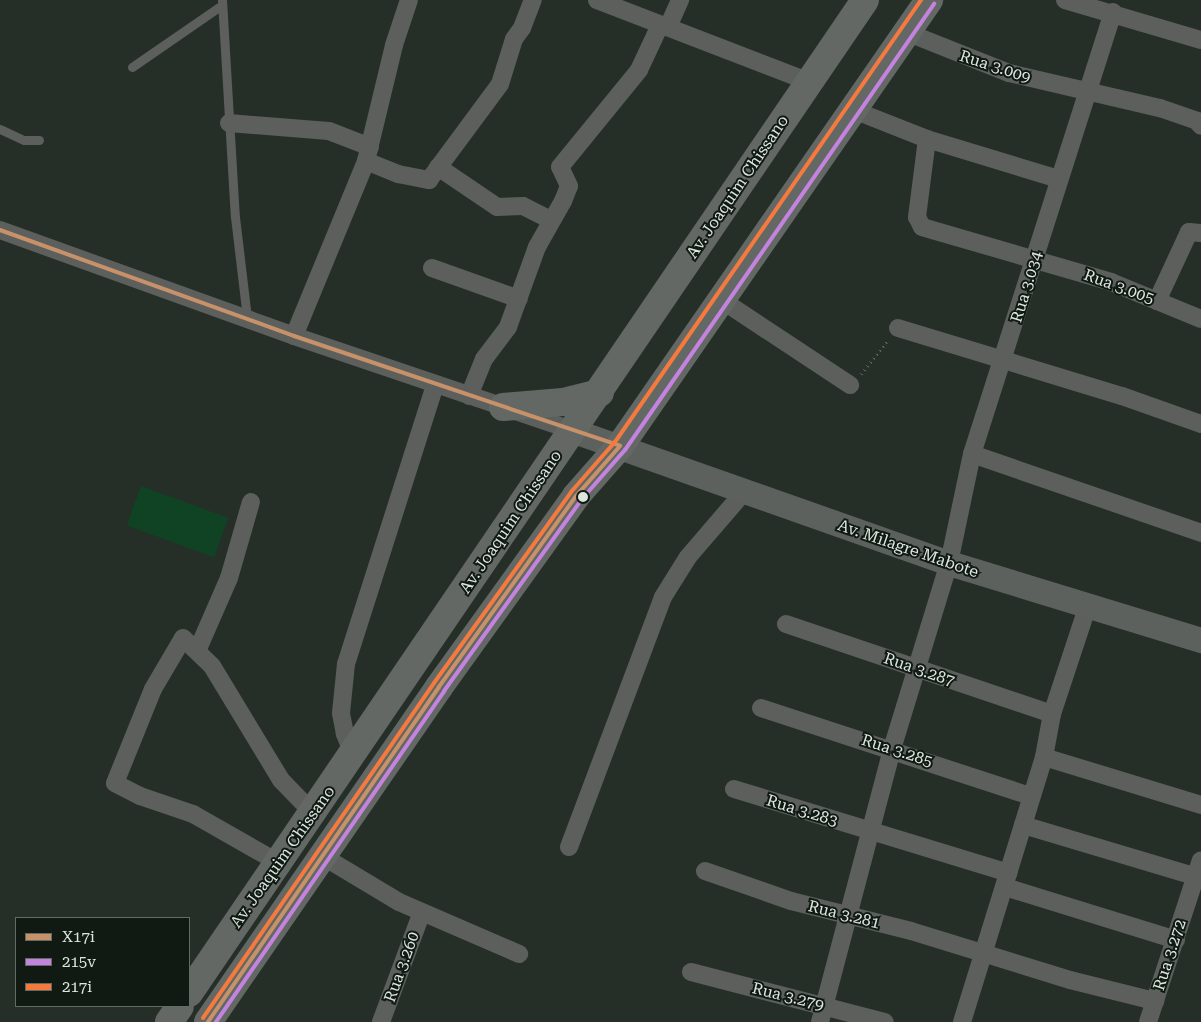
<!DOCTYPE html>
<style>
body{margin:0}
#map{position:relative;width:1201px;height:1022px;overflow:hidden;background:#252f28;font-family:"Roboto Serif",serif}
div>[style]{position:absolute}
.green>*{inset:0;background:#0f4324;transform-origin:0 0}
.path>*{height:3px;margin-top:-1.5px;transform-origin:0;background:repeating-linear-gradient(90deg,#5c605e 0 1px,transparent 0 5px)}
.lane>*{height:9px;margin:-4.5px;padding:0 4.5px;transform-origin:4.5px;border-radius:4.5px;background:#5c5f5c}
.street>*{height:18px;margin:-9px;padding:0 9px;transform-origin:9px;border-radius:9px;background:#5c5f5c}
.secondary>*{height:25px;margin:-12.5px;padding:0 12.5px;transform-origin:12.5px;border-radius:12.5px;background:#5d615e}
.primary>*{height:28px;margin:-14px;padding:0 14px;transform-origin:14px;border-radius:14px;background:#636864}
.bus-1>*{height:4px;margin:-2px;padding:0 2px;transform-origin:2px;border-radius:2px;background:#c7916a}
.bus-2>*{height:4px;margin:-2px;padding:0 2px;transform-origin:2px;border-radius:2px;background:#c483df}
.bus-3>*{height:4px;margin:-2px;padding:0 2px;transform-origin:2px;border-radius:2px;background:#f6793e}
.dots>*{width:14px;height:14px;translate:-50% -50%;box-sizing:border-box;border:2px solid #111913;border-radius:50%}
span{translate:-50% -50%;white-space:nowrap;text-align:center;line-height:1.15;-webkit-text-stroke:4px #111913;paint-order:stroke}
.street-label{font-size:16px;color:#dce7de}
.legend{position:absolute;left:15px;top:917px;width:175px;height:90px;box-sizing:border-box;background:#111913;border:1px solid #626b64;margin:0;padding:6px 9px;list-style:none;font-size:15px;color:#dce7de}
.legend li{display:flex;align-items:center;gap:10px;height:25px}
.legend b{width:25px;border:1px solid #626b64}
</style>
<div id="map">
<div class="green">
<div style="left:141px;top:486px;width:93px;height:42px;rotate:20deg"></div>
</div>
<div class="path">
<div style="left:861px;top:374px;width:43px;rotate:-51.5deg"></div>
</div>
<div class="lane">
<div style="left:222px;top:0;width:217px;rotate:86.6deg"></div>
<div style="left:235px;top:217px;width:102px;rotate:83.2deg"></div>
<div style="left:132px;top:67px;width:109px;rotate:-34.6deg"></div>
<div style="left:0;top:129px;width:26px;rotate:25deg"></div>
<div style="left:24px;top:140px;width:15px"></div>
</div>
<div class="street">
<div style="left:597px;top:0;width:227px;rotate:21.1deg"></div>
<div style="left:1065px;top:0;width:142px;rotate:16.4deg"></div>
<div style="left:668px;top:27px;width:30px;rotate:-66deg"></div>
<div style="left:906px;top:32px;width:111px;rotate:21.7deg"></div>
<div style="left:1009px;top:73px;width:155px;rotate:13.1deg"></div>
<div style="left:1160px;top:108px;width:39px;rotate:19deg"></div>
<div style="left:1197px;top:121px;width:6px;rotate:51deg"></div>
<div style="left:851px;top:109px;width:82px;rotate:21.5deg"></div>
<div style="left:927px;top:139px;width:138px;rotate:16.9deg"></div>
<div style="left:229px;top:123px;width:100px;rotate:4.6deg"></div>
<div style="left:329px;top:131px;width:44px;rotate:21.3deg"></div>
<div style="left:927px;top:139px;width:79px;rotate:97.3deg"></div>
<div style="left:917px;top:217px;width:11px;rotate:63deg"></div>
<div style="left:922px;top:227px;width:197px;rotate:16.2deg"></div>
<div style="left:1111px;top:282px;width:97px;rotate:22.3deg"></div>
<div style="left:366px;top:161px;width:35px;rotate:22deg"></div>
<div style="left:398px;top:174px;width:32px;rotate:11deg"></div>
<div style="left:429px;top:180px;width:119px;rotate:-53.5deg"></div>
<div style="left:500px;top:84px;width:47px;rotate:-72.7deg"></div>
<div style="left:514px;top:39px;width:14px;rotate:-54deg"></div>
<div style="left:522px;top:28px;width:30px;rotate:-69deg"></div>
<div style="left:438px;top:167px;width:71px;rotate:34.1deg"></div>
<div style="left:497px;top:207px;width:26px;rotate:-2deg"></div>
<div style="left:523px;top:206px;width:31px;rotate:27deg"></div>
<div style="left:0;top:230px;width:313px;rotate:19.8deg"></div>
<div style="left:294px;top:336px;width:296px;rotate:18.7deg"></div>
<div style="left:432px;top:268px;width:92px;rotate:19.6deg"></div>
<div style="left:720px;top:299px;width:156px;rotate:33.5deg"></div>
<div style="left:1157px;top:301px;width:76px;rotate:-65.1deg"></div>
<div style="left:1189px;top:232px;width:12px;rotate:5deg"></div>
<div style="left:898px;top:328px;width:234px;rotate:16.9deg"></div>
<div style="left:1122px;top:396px;width:84px;rotate:19.5deg"></div>
<div style="left:294px;top:336px;width:189px;rotate:-67.6deg"></div>
<div style="left:366px;top:161px;width:119px;rotate:-76.4deg"></div>
<div style="left:394px;top:45px;width:47px;rotate:-71.6deg"></div>
<div style="left:469px;top:396px;width:40px;rotate:-68deg"></div>
<div style="left:484px;top:359px;width:40px;rotate:-53deg"></div>
<div style="left:508px;top:327px;width:85px;rotate:-70.1deg"></div>
<div style="left:537px;top:247px;width:53px;rotate:-60.5deg"></div>
<div style="left:563px;top:201px;width:16px;rotate:-68deg"></div>
<div style="left:569px;top:186px;width:21px;rotate:-115deg"></div>
<div style="left:560px;top:167px;width:125px;rotate:-50.8deg"></div>
<div style="left:639px;top:70px;width:50px;rotate:-65deg"></div>
<div style="left:972px;top:454px;width:242px;rotate:19deg"></div>
<div style="left:786px;top:624px;width:281px;rotate:18.7deg"></div>
<div style="left:198px;top:649px;width:77px;rotate:-66.4deg"></div>
<div style="left:229px;top:578px;width:79px;rotate:-73.9deg"></div>
<div style="left:761px;top:708px;width:284px;rotate:18.1deg"></div>
<div style="left:353px;top:754px;width:22px;rotate:-112deg"></div>
<div style="left:345px;top:734px;width:21px;rotate:-101deg"></div>
<div style="left:341px;top:713px;width:49px;rotate:-84.2deg"></div>
<div style="left:346px;top:664px;width:293px;rotate:-72.3deg"></div>
<div style="left:1044px;top:757px;width:164px;rotate:17deg"></div>
<div style="left:734px;top:789px;width:287px;rotate:17deg"></div>
<div style="left:1023px;top:825px;width:186px;rotate:16.6deg"></div>
<div style="left:569px;top:847px;width:267px;rotate:-69.4deg"></div>
<div style="left:663px;top:597px;width:47px;rotate:-58deg"></div>
<div style="left:688px;top:557px;width:84px;rotate:-49.3deg"></div>
<div style="left:324px;top:857px;width:87px;rotate:31deg"></div>
<div style="left:399px;top:902px;width:131px;rotate:23.4deg"></div>
<div style="left:279px;top:863px;width:99px;rotate:-150.3deg"></div>
<div style="left:193px;top:814px;width:56px;rotate:-161.2deg"></div>
<div style="left:140px;top:796px;width:28px;rotate:-153deg"></div>
<div style="left:115px;top:783px;width:101px;rotate:-68deg"></div>
<div style="left:153px;top:689px;width:59px;rotate:-59.5deg"></div>
<div style="left:183px;top:638px;width:40px;rotate:44deg"></div>
<div style="left:212px;top:666px;width:133px;rotate:58.8deg"></div>
<div style="left:281px;top:780px;width:46px;rotate:45.9deg"></div>
<div style="left:705px;top:871px;width:91px;rotate:19.2deg"></div>
<div style="left:791px;top:901px;width:124px;rotate:14deg"></div>
<div style="left:911px;top:931px;width:166px;rotate:17.1deg"></div>
<div style="left:1070px;top:980px;width:88px;rotate:13.9deg"></div>
<div style="left:1005px;top:887px;width:179px;rotate:17.2deg"></div>
<div style="left:691px;top:972px;width:200px;rotate:14.5deg"></div>
<div style="left:381px;top:1022px;width:117px;rotate:-69.6deg"></div>
<div style="left:820px;top:1022px;width:282px;rotate:-75.2deg"></div>
<div style="left:892px;top:749px;width:195px;rotate:-73deg"></div>
<div style="left:949px;top:563px;width:111px;rotate:-78.1deg"></div>
<div style="left:972px;top:454px;width:464px;rotate:-72.3deg"></div>
<div style="left:962px;top:1022px;width:277px;rotate:-72.8deg"></div>
<div style="left:1044px;top:757px;width:44px;rotate:-79.5deg"></div>
<div style="left:1052px;top:714px;width:112px;rotate:-71.7deg"></div>
<div style="left:1148px;top:1022px;width:170px;rotate:-71.9deg"></div>
</div>
<div class="secondary">
<div style="left:574px;top:431px;width:398px;rotate:19.4deg"></div>
<div style="left:949px;top:563px;width:264px;rotate:17deg"></div>
</div>
<div class="primary">
<div style="left:503px;top:407px;width:60px;rotate:-4.8deg"></div>
<div style="left:563px;top:402px;width:38px;rotate:-14deg"></div>
<div style="left:189px;top:993px;width:1201px;rotate:-55.75deg"></div>
<div style="left:169px;top:1022px;width:19px;rotate:-55deg"></div>
<div style="left:208px;top:1022px;width:407px;rotate:-55.4deg"></div>
<div style="left:439px;top:687px;width:235px;rotate:-54.3deg"></div>
<div style="left:576px;top:496px;width:67px;rotate:-48.7deg"></div>
<div style="left:620px;top:446px;width:543px;rotate:-55.28deg"></div>
</div>
<div class="bus-1">
<div style="left:0;top:230px;width:313px;rotate:19.8deg"></div>
<div style="left:294px;top:336px;width:344px;rotate:18.6deg"></div>
<div style="left:620px;top:446px;width:67px;rotate:131.3deg"></div>
<div style="left:576px;top:496px;width:235px;rotate:125.7deg"></div>
<div style="left:439px;top:687px;width:407px;rotate:124.6deg"></div>
</div>
<div class="bus-2">
<div style="left:216px;top:1022px;width:402px;rotate:-55.4deg"></div>
<div style="left:444px;top:691px;width:235px;rotate:-54.3deg"></div>
<div style="left:581px;top:500px;width:67px;rotate:-48.7deg"></div>
<div style="left:625px;top:450px;width:543px;rotate:-55.28deg"></div>
</div>
<div class="bus-3">
<div style="left:203px;top:1018px;width:407px;rotate:-55.4deg"></div>
<div style="left:434px;top:683px;width:235px;rotate:-54.3deg"></div>
<div style="left:571px;top:492px;width:67px;rotate:-48.7deg"></div>
<div style="left:615px;top:442px;width:538px;rotate:-55.3deg"></div>
</div>
<div class="dots">
<div style="left:583px;top:497px;background:#dce7de"></div>
</div>
<div class="street-label">
<span style="left:995px;top:67px;rotate:18deg">Rua 3.009</span>
<span style="left:738px;top:187px;rotate:-56deg">Av. Joaquim Chissano</span>
<span style="left:1027px;top:287px;rotate:-73deg">Rua 3.034</span>
<span style="left:1119px;top:287px;rotate:20deg">Rua 3.005</span>
<span style="left:511px;top:522px;rotate:-56deg">Av. Joaquim Chissano</span>
<span style="left:908px;top:549px;rotate:19deg">Av. Milagre Mabote</span>
<span style="left:919px;top:670px;rotate:19deg">Rua 3.287</span>
<span style="left:897px;top:751px;rotate:18deg">Rua 3.285</span>
<span style="left:802px;top:811px;rotate:17deg">Rua 3.283</span>
<span style="left:283px;top:857px;rotate:-55deg">Av. Joaquim Chissano</span>
<span style="left:844px;top:915px;rotate:14deg">Rua 3.281</span>
<span style="left:1170px;top:955px;rotate:-72deg">Rua 3.272</span>
<span style="left:402px;top:967px;rotate:-70deg">Rua 3.260</span>
<span style="left:788px;top:997px;rotate:14deg">Rua 3.279</span>
</div>
<ul class="legend">
<li><b style="height:6px;background:#c7916a"></b>X17i</li>
<li><b style="height:6px;background:#c483df"></b>215v</li>
<li><b style="height:6px;background:#f6793e"></b>217i</li>
</ul>
</div>
